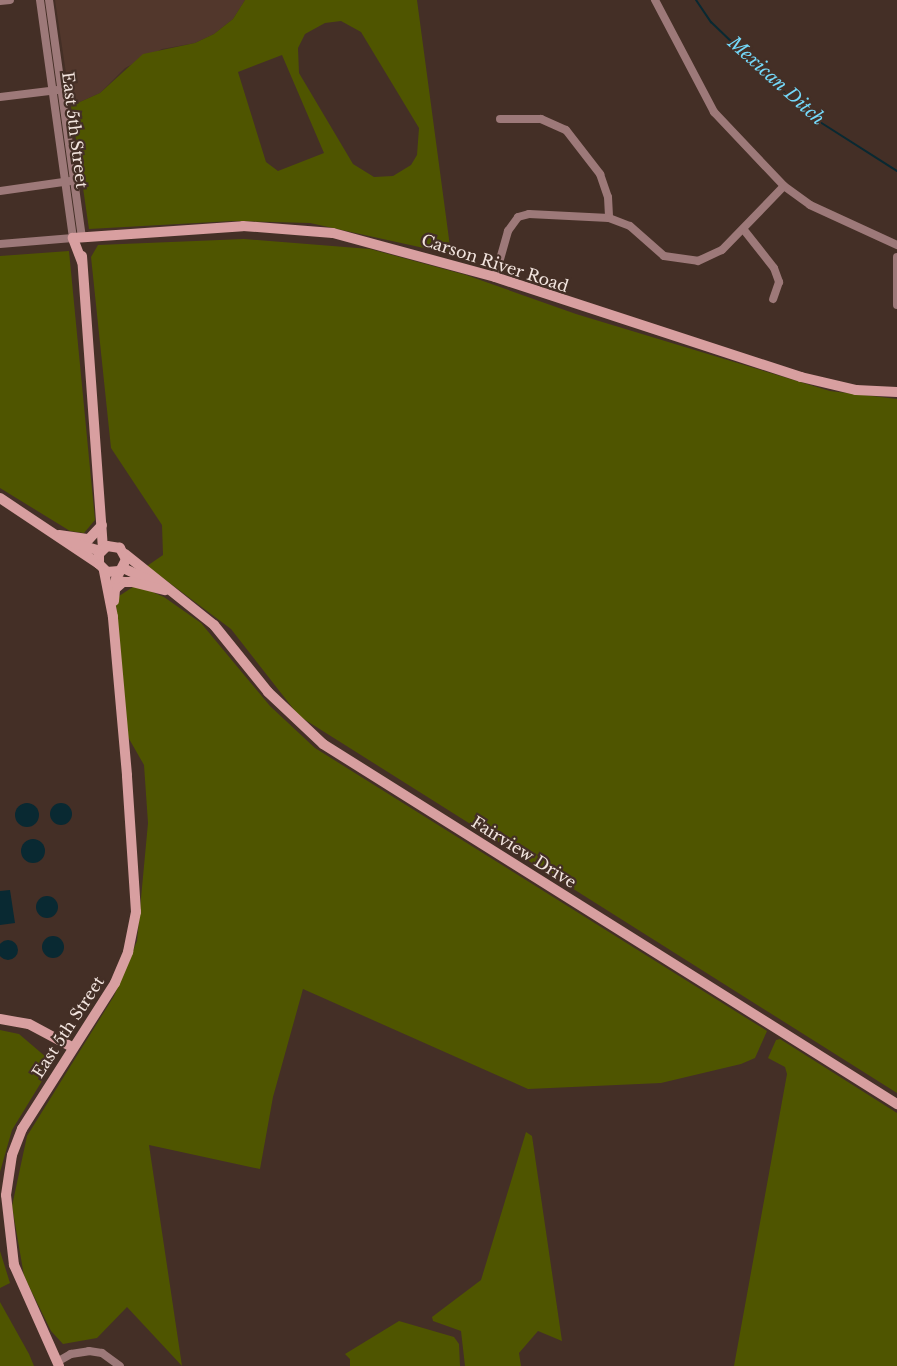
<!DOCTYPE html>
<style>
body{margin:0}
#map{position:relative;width:897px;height:1366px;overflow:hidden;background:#442f26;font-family:"Libre Baskerville",serif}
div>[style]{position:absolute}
.built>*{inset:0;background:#52372c}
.green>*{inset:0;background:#4f5500}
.water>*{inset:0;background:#092932}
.round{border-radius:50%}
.stream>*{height:2px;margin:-1px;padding:0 1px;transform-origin:1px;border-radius:1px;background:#092932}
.street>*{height:8px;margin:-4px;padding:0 4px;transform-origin:4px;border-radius:4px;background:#9d7979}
.secondary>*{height:10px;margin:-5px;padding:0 5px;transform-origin:5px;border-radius:5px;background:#d89fa0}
span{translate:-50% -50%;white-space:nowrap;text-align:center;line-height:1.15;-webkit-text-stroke:4.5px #442f26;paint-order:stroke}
.street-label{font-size:16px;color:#f2e4de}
.water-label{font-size:18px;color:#74d8f9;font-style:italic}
</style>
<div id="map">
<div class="built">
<div style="clip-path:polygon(55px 0,245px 0,233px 19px,214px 34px,195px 43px,162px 49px,125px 68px,100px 93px,71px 106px)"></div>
</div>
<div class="green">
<div style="clip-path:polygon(evenodd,245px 0,417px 0,451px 254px,310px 223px,232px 221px,89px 229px,71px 106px,100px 93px,143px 54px,195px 43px,214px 34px,233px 19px,245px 0,341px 21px,361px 32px,419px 128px,417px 155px,411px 165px,393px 176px,374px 177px,353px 164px,299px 73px,298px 48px,305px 34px,325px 23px,341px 21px,245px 0,282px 55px,324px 153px,278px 171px,266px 162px,238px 72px,282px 55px)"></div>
<div style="clip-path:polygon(244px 239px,370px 249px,466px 275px,576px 314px,830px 391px,897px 399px,897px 1093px,299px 716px,231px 629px,147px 566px,163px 555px,162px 525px,111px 448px,91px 257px,98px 245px)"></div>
<div style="clip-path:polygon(69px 251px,95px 520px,84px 533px,70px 531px,0 488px,0 256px)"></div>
<div style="clip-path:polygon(136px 585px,164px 597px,201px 623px,270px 706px,315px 748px,767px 1031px,755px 1058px,741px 1064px,661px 1083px,528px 1089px,303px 989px,273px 1097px,260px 1169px,149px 1145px,182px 1366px,127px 1307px,97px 1338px,63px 1344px,51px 1331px,24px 1276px,12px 1206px,27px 1136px,114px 996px,137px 941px,148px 823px,144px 765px,128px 737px,116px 605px,119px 596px)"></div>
<div style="clip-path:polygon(0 1030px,19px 1034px,53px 1063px,12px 1130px,0 1172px)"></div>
<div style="clip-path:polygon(780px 1039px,897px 1113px,897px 1366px,734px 1366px,787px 1074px,785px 1067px,768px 1058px,776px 1040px)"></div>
<div style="clip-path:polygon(526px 1132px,532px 1136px,562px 1341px,538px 1331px,519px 1353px,521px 1366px,465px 1366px,461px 1331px,433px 1321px,432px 1317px,481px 1280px)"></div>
<div style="clip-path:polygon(0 1251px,10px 1283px,0 1288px)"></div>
<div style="clip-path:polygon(0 1302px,29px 1354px,34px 1366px,0 1366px)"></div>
<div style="clip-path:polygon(399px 1321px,454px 1337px,459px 1344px,460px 1366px,350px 1366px,350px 1359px,345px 1354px)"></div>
</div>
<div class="water">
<div class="round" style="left:15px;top:803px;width:24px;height:24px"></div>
<div class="round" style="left:50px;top:803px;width:22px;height:22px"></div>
<div class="round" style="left:21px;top:839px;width:24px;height:24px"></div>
<div style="clip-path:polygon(10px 890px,15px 923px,0 925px,0 891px)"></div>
<div class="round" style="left:36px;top:896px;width:22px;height:22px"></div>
<div class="round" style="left:42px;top:936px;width:22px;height:22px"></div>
<div class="round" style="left:-2px;top:940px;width:20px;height:20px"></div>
</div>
<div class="stream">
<div style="left:696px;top:0;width:27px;rotate:56deg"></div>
<div style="left:711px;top:22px;width:107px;rotate:43.9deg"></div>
<div style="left:788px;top:96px;width:41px;rotate:39.1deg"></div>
<div style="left:820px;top:122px;width:91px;rotate:32.5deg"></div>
</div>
<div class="street">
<div style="left:49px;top:0;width:239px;rotate:82.1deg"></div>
<div style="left:655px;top:0;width:127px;rotate:62.2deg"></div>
<div style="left:714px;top:112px;width:102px;rotate:46.6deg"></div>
<div style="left:784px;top:186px;width:32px;rotate:36deg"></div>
<div style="left:810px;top:205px;width:96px;rotate:24.7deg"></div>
<div style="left:0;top:1px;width:10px;rotate:-6deg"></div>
<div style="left:0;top:97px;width:58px;rotate:-6.9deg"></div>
<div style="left:500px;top:119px;width:41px"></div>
<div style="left:541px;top:119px;width:27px;rotate:24deg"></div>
<div style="left:566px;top:130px;width:56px;rotate:52.3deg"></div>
<div style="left:600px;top:174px;width:24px;rotate:71deg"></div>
<div style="left:608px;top:197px;width:21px;rotate:87deg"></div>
<div style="left:0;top:191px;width:71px;rotate:-8.1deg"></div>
<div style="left:744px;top:230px;width:48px;rotate:51.7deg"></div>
<div style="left:774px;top:268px;width:15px;rotate:70deg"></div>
<div style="left:779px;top:282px;width:18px;rotate:109deg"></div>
<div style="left:0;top:244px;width:73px;rotate:-4.7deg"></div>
<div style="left:73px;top:238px;width:240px;rotate:-97.9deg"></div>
<div style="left:897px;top:257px;width:48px;rotate:90deg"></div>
<div style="left:495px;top:277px;width:48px;rotate:-74.2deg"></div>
<div style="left:508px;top:231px;width:17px;rotate:-54deg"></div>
<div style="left:518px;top:217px;width:11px;rotate:-15deg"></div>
<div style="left:529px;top:214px;width:80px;rotate:2.9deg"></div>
<div style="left:609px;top:218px;width:22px;rotate:21deg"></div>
<div style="left:630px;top:226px;width:45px;rotate:41.4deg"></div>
<div style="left:664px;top:256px;width:34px;rotate:8deg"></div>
<div style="left:698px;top:261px;width:26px;rotate:-25deg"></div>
<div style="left:722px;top:250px;width:89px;rotate:-45.9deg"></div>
<div style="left:57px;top:1362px;width:16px;rotate:-30deg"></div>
<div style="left:71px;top:1354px;width:18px;rotate:-9deg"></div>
<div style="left:89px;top:1351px;width:13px;rotate:9deg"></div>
<div style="left:102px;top:1353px;width:22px;rotate:36deg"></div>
</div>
<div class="secondary">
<div style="left:82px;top:256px;width:294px;rotate:85.9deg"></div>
<div style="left:82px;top:262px;width:26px;rotate:-111deg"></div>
<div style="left:73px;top:238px;width:170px;rotate:-4deg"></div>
<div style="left:243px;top:226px;width:90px;rotate:4.4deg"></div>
<div style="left:333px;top:233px;width:168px;rotate:15.2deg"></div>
<div style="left:495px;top:277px;width:322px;rotate:18.1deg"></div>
<div style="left:801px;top:377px;width:57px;rotate:13.3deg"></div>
<div style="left:856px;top:390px;width:41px;rotate:2.8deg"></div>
<div style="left:0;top:498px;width:119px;rotate:33.7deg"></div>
<div style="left:59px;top:535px;width:30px;rotate:8deg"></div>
<div style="left:89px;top:539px;width:19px;rotate:-47deg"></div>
<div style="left:73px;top:543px;width:29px;rotate:16deg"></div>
<div style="left:125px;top:554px;width:114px;rotate:38.6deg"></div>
<div style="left:214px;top:625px;width:86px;rotate:51.1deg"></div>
<div style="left:268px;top:692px;width:76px;rotate:43.4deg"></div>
<div style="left:323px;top:744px;width:678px;rotate:32.1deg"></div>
<div style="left:123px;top:568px;width:29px;rotate:25deg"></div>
<div style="left:115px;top:589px;width:11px;rotate:-41deg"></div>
<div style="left:123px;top:582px;width:9px"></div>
<div style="left:132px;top:582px;width:34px;rotate:14deg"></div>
<div style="left:114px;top:601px;width:22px;rotate:-85deg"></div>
<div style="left:116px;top:579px;width:22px;rotate:-63deg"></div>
<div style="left:126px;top:559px;width:13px;rotate:-119deg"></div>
<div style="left:120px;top:548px;width:13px;rotate:-171deg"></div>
<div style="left:107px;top:546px;width:11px;rotate:135deg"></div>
<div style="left:99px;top:554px;width:10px;rotate:90deg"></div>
<div style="left:99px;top:564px;width:11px;rotate:45deg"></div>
<div style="left:107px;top:572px;width:12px;rotate:-5deg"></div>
<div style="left:0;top:1019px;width:29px;rotate:10deg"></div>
<div style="left:29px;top:1024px;width:49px;rotate:28.1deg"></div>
<div style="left:59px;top:1366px;width:111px;rotate:-114deg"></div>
<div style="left:14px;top:1265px;width:70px;rotate:-96.5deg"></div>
<div style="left:6px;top:1195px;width:40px;rotate:-81.5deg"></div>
<div style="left:12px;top:1155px;width:28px;rotate:-69deg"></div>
<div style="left:22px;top:1129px;width:173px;rotate:-57.5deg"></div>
<div style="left:115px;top:983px;width:34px;rotate:-67deg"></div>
<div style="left:128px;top:952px;width:41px;rotate:-78.7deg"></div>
<div style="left:136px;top:912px;width:137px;rotate:-93.8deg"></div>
<div style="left:127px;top:775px;width:159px;rotate:-95.1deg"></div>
<div style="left:113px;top:617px;width:47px;rotate:-101.1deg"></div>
</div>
<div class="street-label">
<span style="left:75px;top:130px;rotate:83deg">East 5th Street</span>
<span style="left:495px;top:263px;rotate:18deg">Carson River Road</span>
<span style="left:524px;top:852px;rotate:32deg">Fairview Drive</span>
<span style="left:68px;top:1027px;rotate:-57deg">East 5th Street</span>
</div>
<div class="water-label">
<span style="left:776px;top:81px;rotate:42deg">Mexican Ditch</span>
</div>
</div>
